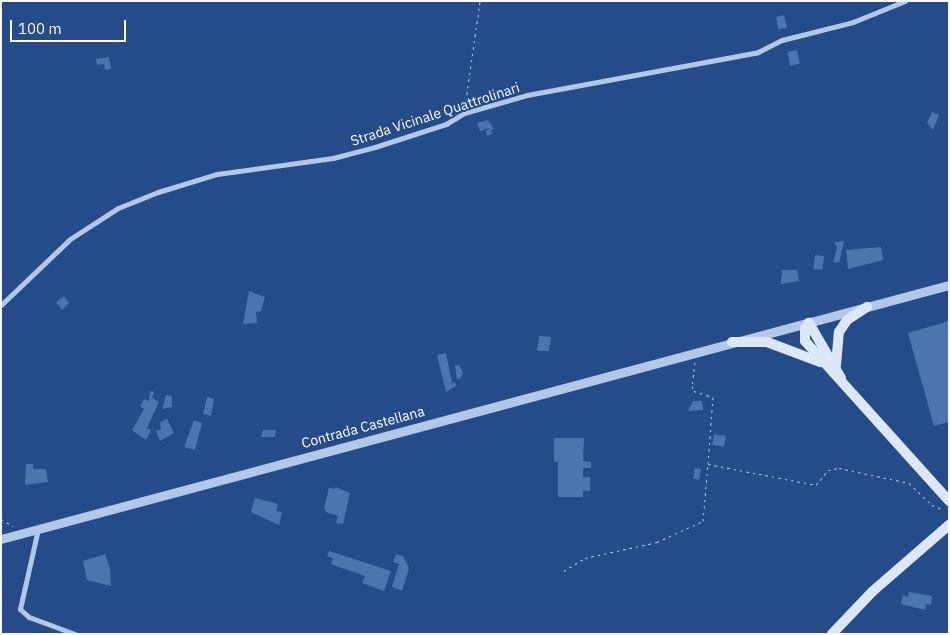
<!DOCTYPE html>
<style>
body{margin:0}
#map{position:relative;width:950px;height:635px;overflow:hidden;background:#254b89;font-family:"IBM Plex Sans",sans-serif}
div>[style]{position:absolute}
.building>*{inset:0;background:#4e74b0;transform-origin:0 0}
.path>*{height:1px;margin-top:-0.5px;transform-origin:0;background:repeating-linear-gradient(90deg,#b2c8e9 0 2.5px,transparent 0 6.5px)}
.minor>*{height:5px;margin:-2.5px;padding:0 2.5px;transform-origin:2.5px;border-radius:2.5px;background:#b2c8e9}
.tertiary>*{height:9px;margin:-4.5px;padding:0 4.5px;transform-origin:4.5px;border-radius:4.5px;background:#b2c8e9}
.secondary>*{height:10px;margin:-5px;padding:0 5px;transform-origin:5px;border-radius:5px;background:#dce7f8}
span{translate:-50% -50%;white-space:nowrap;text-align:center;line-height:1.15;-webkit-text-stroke:4px #254b89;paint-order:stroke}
.street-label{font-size:14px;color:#fff}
.frame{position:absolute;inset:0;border:2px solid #fff;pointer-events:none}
.scale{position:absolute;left:10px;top:20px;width:116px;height:22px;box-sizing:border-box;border:2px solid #fff;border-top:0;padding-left:6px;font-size:15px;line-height:18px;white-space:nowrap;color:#fff;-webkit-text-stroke:4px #254b89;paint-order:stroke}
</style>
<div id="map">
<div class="building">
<div style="clip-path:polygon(784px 15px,787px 28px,778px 29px,776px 17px)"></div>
<div style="left:797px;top:50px;width:14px;height:10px;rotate:78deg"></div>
<div style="clip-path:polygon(109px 57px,111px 69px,105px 70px,104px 64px,97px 65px,96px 59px)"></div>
<div style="clip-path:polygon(932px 112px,939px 115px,933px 130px,927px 123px)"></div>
<div style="clip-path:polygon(488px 120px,494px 129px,491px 130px,492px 134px,487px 136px,486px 131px,490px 128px,480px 131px,477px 123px)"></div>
<div style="clip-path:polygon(844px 241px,839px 263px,833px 262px,837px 248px,834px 242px)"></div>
<div style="clip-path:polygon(881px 247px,883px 260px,848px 269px,846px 250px)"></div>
<div style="left:815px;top:255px;width:9px;height:14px;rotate:6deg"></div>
<div style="clip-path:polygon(782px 270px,797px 270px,799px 281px,781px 284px)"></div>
<div style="clip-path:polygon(249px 291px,265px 297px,261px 311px,256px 312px,257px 323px,243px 324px)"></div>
<div style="clip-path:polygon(64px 296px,69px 303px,62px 310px,56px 302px)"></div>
<div style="clip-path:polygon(949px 321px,949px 422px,934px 426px,908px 333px)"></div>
<div style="clip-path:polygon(539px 336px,551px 337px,549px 351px,537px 351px)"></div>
<div style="clip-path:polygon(446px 353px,452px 383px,455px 382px,456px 386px,446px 392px,437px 355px)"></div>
<div style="clip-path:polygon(459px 365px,463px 372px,461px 378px,457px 379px,455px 366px)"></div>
<div style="clip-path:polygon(150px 391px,154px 392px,152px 398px,159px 402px,147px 428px,151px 430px,146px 440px,132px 430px,144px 409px,140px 406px,144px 399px,149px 401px)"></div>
<div style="clip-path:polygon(166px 395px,172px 396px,172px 407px,162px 409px)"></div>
<div style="clip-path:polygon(207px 397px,214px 399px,211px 416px,203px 414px)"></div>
<div style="clip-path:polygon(693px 401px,702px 401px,703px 410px,688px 411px)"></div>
<div style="clip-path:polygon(167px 419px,174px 433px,160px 441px,156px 431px,161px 430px,160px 422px)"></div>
<div style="clip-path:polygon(194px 420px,202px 423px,195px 450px,184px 447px)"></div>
<div style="clip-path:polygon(263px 430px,276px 430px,275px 437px,261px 437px)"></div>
<div style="left:714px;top:434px;width:12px;height:11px;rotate:9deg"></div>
<div style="clip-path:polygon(554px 438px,584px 438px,583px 461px,591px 462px,591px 468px,583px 468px,583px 477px,590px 477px,590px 491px,583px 491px,583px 497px,558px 497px,558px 462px,554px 462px)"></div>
<div style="clip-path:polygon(26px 464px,33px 464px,33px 469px,46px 469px,48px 482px,25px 485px)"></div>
<div style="left:695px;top:468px;width:6px;height:11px;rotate:9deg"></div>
<div style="clip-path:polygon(335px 487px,350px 493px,343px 524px,336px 523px,338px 516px,326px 512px,324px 508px,329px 488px,335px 489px)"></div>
<div style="clip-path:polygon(255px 498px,278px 504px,276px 511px,282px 512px,279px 525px,251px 512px)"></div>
<div style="clip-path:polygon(329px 551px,391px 571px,384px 591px,362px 583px,365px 576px,331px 564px,333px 558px,327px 556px)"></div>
<div style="clip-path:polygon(105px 554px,110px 568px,111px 586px,87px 580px,83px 561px)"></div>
<div style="clip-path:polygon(396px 554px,403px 556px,409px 568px,402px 591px,392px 587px,399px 564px,393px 562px)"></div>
<div style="clip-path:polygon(909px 592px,932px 596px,931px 605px,926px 604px,925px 610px,901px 604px,903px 595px,908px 597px)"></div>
</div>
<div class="path">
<div style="left:465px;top:107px;width:107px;rotate:-81.9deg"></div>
<div style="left:695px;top:362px;width:24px;rotate:97deg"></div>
<div style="left:692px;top:386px;width:5px;rotate:68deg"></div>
<div style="left:694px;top:391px;width:20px;rotate:18deg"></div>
<div style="left:713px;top:397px;width:66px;rotate:94.3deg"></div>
<div style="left:1px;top:519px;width:14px;rotate:30deg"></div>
<div style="left:564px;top:571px;width:25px;rotate:-32deg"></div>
<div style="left:585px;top:558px;width:74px;rotate:-12.5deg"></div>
<div style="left:657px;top:542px;width:51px;rotate:-24.5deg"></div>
<div style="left:703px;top:521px;width:57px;rotate:-85deg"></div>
<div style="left:708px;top:464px;width:110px;rotate:11deg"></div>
<div style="left:816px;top:485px;width:19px;rotate:-51deg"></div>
<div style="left:828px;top:470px;width:11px;rotate:-10deg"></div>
<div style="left:839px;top:468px;width:72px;rotate:12.1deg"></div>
<div style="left:909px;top:483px;width:32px;rotate:44deg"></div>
<div style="left:932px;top:505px;width:10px;rotate:24deg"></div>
</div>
<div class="minor">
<div style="left:1px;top:305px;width:95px;rotate:-43.7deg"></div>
<div style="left:70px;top:239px;width:57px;rotate:-32.9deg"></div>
<div style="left:118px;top:208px;width:43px;rotate:-21.8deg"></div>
<div style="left:158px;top:192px;width:62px;rotate:-17deg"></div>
<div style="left:217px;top:174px;width:117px;rotate:-7.9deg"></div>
<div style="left:333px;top:158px;width:43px;rotate:-14.7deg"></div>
<div style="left:375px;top:147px;width:75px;rotate:-17.9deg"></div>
<div style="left:446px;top:124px;width:21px;rotate:-31deg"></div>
<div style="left:464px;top:113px;width:66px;rotate:-15.9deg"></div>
<div style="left:527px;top:95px;width:235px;rotate:-10.5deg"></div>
<div style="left:758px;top:52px;width:27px;rotate:-27deg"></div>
<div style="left:782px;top:40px;width:73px;rotate:-14.2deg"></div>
<div style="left:853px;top:22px;width:56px;rotate:-22deg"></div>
<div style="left:38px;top:529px;width:82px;rotate:102.7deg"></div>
<div style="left:20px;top:609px;width:12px;rotate:42deg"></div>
<div style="left:29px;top:617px;width:49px;rotate:20.3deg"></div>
</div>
<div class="tertiary">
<div style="left:1px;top:539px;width:981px;rotate:-15deg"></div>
</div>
<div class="secondary">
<div style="left:732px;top:342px;width:35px"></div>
<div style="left:767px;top:342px;width:57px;rotate:20.7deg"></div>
<div style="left:836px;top:365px;width:33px;rotate:-85deg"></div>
<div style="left:839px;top:332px;width:14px;rotate:-56deg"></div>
<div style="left:847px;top:320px;width:24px;rotate:-33deg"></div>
<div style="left:841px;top:378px;width:64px;rotate:-120.2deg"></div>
<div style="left:809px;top:323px;width:7px;rotate:124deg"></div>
<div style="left:805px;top:329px;width:12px;rotate:90deg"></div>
<div style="left:805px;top:341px;width:215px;rotate:48deg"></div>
<div style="left:832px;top:634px;width:59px;rotate:-46.4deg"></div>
<div style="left:873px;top:591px;width:101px;rotate:-41deg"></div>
</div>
<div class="street-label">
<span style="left:435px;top:114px;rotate:-18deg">Strada Vicinale Quattrolinari</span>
<span style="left:363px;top:427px;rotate:-15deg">Contrada Castellana</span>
</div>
<div class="frame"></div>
<div class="scale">100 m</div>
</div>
